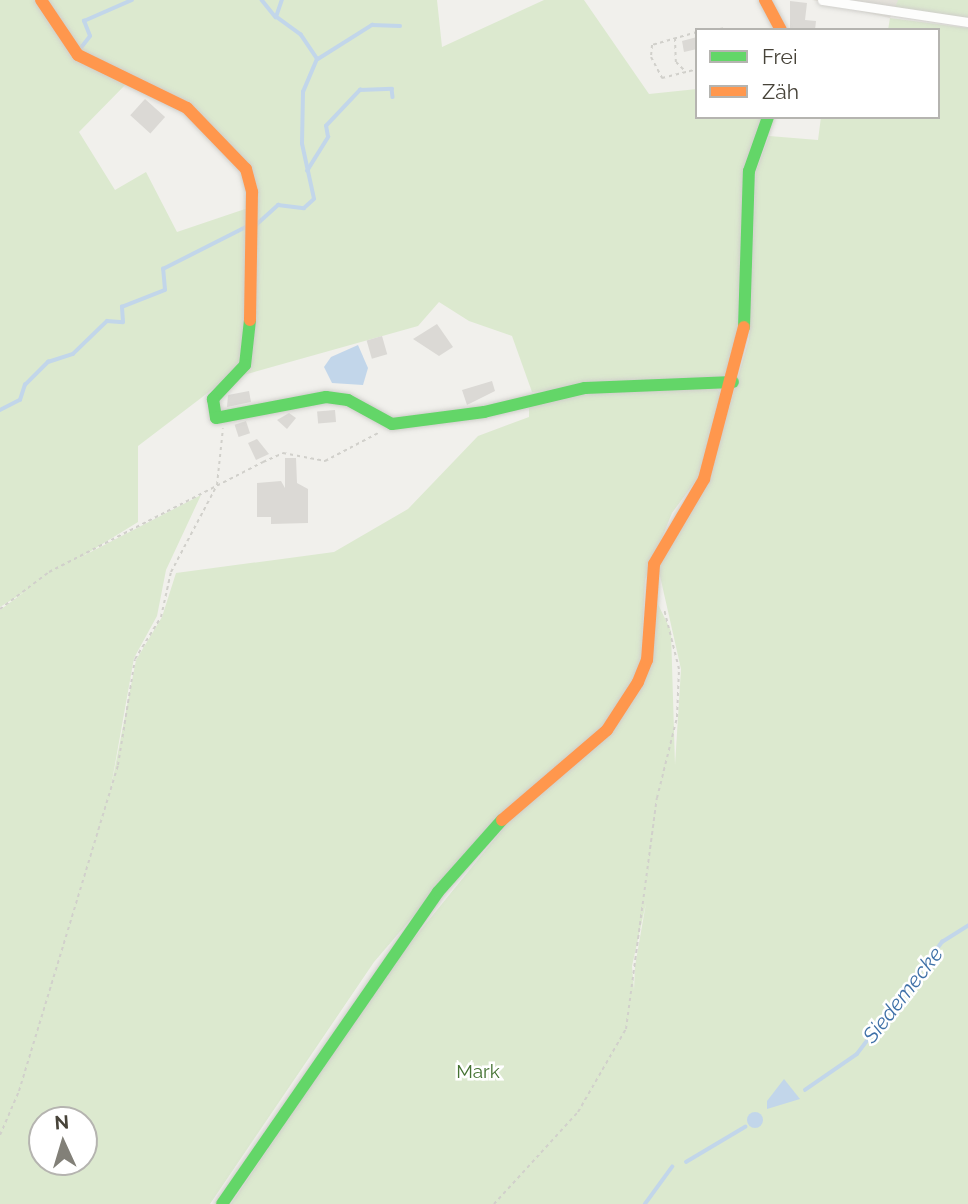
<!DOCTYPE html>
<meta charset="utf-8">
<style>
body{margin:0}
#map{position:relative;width:968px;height:1204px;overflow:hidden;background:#f1f0ec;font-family:Raleway,sans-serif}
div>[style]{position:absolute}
.residential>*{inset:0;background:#e5e2db}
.green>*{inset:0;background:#dce9cf}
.water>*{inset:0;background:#c2d6ea}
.round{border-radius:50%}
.stream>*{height:3.5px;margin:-1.75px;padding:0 1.75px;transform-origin:1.75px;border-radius:1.75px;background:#c2d6ea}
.building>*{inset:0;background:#dbd9d5;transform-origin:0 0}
.path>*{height:2px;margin-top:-1px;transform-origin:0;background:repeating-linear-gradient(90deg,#d1d0cb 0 3.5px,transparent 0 7px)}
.roads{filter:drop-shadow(0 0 2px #cfceca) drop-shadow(0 0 2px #cfceca)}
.street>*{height:9px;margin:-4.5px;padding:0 4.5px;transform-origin:4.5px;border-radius:4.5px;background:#fdfdfc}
.fast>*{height:12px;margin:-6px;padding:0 6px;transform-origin:6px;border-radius:6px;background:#63d668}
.slow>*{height:12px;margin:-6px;padding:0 6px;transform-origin:6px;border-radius:6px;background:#ff974d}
span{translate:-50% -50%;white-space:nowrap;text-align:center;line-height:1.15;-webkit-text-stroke:5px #fff;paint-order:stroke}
.park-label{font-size:19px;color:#447232}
.water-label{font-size:21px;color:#3e70a7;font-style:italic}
.legend{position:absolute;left:695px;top:28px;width:245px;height:91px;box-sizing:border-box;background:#fff;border:2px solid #b5b4b0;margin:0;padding:9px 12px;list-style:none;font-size:21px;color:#474339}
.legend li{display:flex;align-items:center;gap:14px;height:35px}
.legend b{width:35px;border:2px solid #b5b4b0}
.north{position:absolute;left:28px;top:1106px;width:70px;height:70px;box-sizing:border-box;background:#fff;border:2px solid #b5b4b0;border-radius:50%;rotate:356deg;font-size:19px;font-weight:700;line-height:28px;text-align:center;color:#474339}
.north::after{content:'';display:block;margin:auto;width:24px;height:32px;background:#828078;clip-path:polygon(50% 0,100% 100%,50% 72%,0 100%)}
</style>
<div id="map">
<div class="residential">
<div style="clip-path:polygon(812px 0,899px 0,890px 18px)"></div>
</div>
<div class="green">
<div style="clip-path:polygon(0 0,36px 0,75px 57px,127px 83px,79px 132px,115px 190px,146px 172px,177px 232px,248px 208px,249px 338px,242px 360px,226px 379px,138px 446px,138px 522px,0 607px)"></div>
<div style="clip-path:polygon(44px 0,437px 0,442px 47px,544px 0,584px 0,649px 94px,697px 89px,697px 117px,762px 117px,744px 171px,739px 333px,732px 368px,721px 378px,532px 392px,512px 336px,469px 321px,439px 302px,418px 326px,240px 376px,250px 365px,255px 188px,189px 106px,81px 52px)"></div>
<div style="clip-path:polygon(898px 0,968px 0,968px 24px,893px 12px)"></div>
<div style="clip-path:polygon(evenodd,890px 18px,968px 28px,968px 1204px,231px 1204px,389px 969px,502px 830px,502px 813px,374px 962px,210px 1204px,0 1204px,0 610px,50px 573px,201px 495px,166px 570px,157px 616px,134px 658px,109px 798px,136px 660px,162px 617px,176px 573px,334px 552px,408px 509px,478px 436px,529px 417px,529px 404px,585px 393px,716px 388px,722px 395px,700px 475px,672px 513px,645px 580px,641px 661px,655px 598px,671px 631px,675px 765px,681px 669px,658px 567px,707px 484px,749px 339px,756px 171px,769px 136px,818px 140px,821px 117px,938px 117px,938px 30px,888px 30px,890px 18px,646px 903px,635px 966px,634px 990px,632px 966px,646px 903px,890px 18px,42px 1120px,84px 1120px,84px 1162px,42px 1162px,42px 1120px)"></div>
</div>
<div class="water">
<div style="clip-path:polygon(358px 345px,368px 368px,363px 385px,332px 383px,324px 367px,331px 357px)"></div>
<div style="clip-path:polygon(784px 1079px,800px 1099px,767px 1109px,767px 1101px)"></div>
<div class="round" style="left:747px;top:1112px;width:16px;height:16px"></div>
</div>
<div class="stream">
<div style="left:262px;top:0;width:22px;rotate:51deg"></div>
<div style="left:80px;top:49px;width:16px;rotate:-52deg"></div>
<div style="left:90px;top:36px;width:16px;rotate:-112deg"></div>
<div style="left:84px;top:21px;width:52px;rotate:-23.6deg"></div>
<div style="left:318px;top:59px;width:64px;rotate:-32.2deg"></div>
<div style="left:372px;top:25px;width:28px;rotate:2deg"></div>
<div style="left:307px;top:171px;width:40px;rotate:-58deg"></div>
<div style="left:328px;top:137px;width:11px;rotate:-100deg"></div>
<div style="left:326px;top:126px;width:50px;rotate:-46.6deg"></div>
<div style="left:360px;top:90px;width:32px;rotate:-2deg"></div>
<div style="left:392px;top:89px;width:8px;rotate:83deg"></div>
<div style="left:256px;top:225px;width:30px;rotate:-42deg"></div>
<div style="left:278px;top:205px;width:26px;rotate:7deg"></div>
<div style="left:304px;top:208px;width:13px;rotate:-42deg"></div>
<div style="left:314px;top:199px;width:56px;rotate:-102.3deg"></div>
<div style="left:302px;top:144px;width:52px;rotate:-88.9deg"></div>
<div style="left:303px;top:92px;width:36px;rotate:-67deg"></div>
<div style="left:317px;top:59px;width:29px;rotate:-124deg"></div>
<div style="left:301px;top:35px;width:31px;rotate:-144deg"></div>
<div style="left:276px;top:17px;width:18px;rotate:-71deg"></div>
<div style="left:0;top:410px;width:22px;rotate:-27deg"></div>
<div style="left:20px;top:400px;width:16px;rotate:-72deg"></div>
<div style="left:25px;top:385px;width:33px;rotate:-45deg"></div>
<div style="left:48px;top:362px;width:26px;rotate:-18deg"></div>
<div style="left:73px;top:354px;width:47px;rotate:-44.1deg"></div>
<div style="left:107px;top:321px;width:16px;rotate:4deg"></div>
<div style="left:123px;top:322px;width:15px;rotate:-94deg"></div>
<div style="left:122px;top:307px;width:46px;rotate:-21.6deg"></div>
<div style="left:165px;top:290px;width:21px;rotate:-95deg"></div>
<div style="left:163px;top:269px;width:93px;rotate:-26.8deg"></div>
<div style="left:805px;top:1090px;width:63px;rotate:-34.7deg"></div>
<div style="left:857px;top:1054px;width:141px;rotate:-52.8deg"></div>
<div style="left:942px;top:942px;width:31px;rotate:-32deg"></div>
<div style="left:686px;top:1162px;width:69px;rotate:-30.7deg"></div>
<div style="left:645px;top:1204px;width:46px;rotate:-53.9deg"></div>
</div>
<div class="building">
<div style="clip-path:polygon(790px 1px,807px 3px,805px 20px,816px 21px,815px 30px,790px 30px)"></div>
<div style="clip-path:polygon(697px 37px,697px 49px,684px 52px,682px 41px)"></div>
<div style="left:145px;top:99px;width:27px;height:22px;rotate:42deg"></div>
<div style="clip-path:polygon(437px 324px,453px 347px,439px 356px,413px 339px)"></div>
<div style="left:382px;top:336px;width:19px;height:16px;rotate:74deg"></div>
<div style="clip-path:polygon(492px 381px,495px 391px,467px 405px,462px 390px)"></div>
<div style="clip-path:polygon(249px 391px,251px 402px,227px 407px,228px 395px)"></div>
<div style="left:335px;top:410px;width:12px;height:18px;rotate:85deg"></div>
<div style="clip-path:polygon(289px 413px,296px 418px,287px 429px,277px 420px)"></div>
<div style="left:246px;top:421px;width:13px;height:12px;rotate:72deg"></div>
<div style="clip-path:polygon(257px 439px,269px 454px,256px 460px,248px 443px)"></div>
<div style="clip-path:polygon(285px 458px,296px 458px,297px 483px,308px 489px,308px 523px,271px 524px,271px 517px,257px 517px,257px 483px,281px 481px,285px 488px)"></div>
</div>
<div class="path">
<div style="left:713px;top:30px;width:13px;rotate:-9deg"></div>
<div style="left:697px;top:32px;width:47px;rotate:163.9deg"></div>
<div style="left:652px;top:45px;width:12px;rotate:95deg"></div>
<div style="left:651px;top:57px;width:24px;rotate:62deg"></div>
<div style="left:662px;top:78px;width:36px;rotate:-14deg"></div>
<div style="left:675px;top:38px;width:24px;rotate:88deg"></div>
<div style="left:676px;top:62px;width:11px;rotate:45deg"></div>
<div style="left:0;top:609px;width:61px;rotate:-37.1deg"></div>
<div style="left:49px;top:572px;width:241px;rotate:-27.2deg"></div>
<div style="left:263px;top:462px;width:22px;rotate:-24deg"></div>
<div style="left:283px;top:453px;width:43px;rotate:10.8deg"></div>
<div style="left:325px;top:461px;width:62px;rotate:-27.8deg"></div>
<div style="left:0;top:1135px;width:48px;rotate:-66.6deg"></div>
<div style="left:19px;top:1091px;width:341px;rotate:-73.1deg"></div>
<div style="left:118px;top:765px;width:107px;rotate:-80.9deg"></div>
<div style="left:135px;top:659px;width:49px;rotate:-58.2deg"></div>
<div style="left:161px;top:617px;width:46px;rotate:-77.5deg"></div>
<div style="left:171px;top:572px;width:98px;rotate:-62.1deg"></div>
<div style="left:217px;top:485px;width:57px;rotate:-84deg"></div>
<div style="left:494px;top:1204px;width:125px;rotate:-47.6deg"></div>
<div style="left:578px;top:1112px;width:96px;rotate:-60deg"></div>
<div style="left:626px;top:1029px;width:233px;rotate:-82.4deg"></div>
<div style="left:657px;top:798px;width:83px;rotate:-76.1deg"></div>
<div style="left:677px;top:717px;width:48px;rotate:-87.6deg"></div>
<div style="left:679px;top:669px;width:62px;rotate:-104deg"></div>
</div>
<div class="roads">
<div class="street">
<div style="left:822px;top:0;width:148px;rotate:8.6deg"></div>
</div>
<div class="fast">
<div style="left:250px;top:320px;width:45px;rotate:96.3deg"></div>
<div style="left:245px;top:365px;width:47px;rotate:133.3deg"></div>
<div style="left:213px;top:399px;width:19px;rotate:81deg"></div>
<div style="left:216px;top:418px;width:112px;rotate:-10.8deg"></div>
<div style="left:326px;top:397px;width:22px;rotate:8deg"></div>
<div style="left:348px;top:400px;width:50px;rotate:28.6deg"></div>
<div style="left:392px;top:424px;width:93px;rotate:-7.4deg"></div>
<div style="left:484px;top:412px;width:104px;rotate:-13.4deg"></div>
<div style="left:585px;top:388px;width:148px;rotate:-2.3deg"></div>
<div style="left:744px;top:327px;width:156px;rotate:-88.2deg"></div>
<div style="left:749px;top:171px;width:57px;rotate:-70.6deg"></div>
<div style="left:222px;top:1204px;width:379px;rotate:-55.3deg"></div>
<div style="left:438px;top:892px;width:96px;rotate:-48.4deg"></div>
</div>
<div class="slow">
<div style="left:41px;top:0;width:66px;rotate:56.1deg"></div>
<div style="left:78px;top:55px;width:121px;rotate:25.9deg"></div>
<div style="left:187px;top:108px;width:85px;rotate:46deg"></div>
<div style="left:246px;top:169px;width:24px;rotate:75deg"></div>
<div style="left:252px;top:192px;width:128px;rotate:90.9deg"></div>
<div style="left:765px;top:0;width:34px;rotate:62deg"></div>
<div style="left:502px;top:820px;width:138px;rotate:-40.6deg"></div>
<div style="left:607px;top:730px;width:57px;rotate:-57.1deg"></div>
<div style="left:638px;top:682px;width:24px;rotate:-68deg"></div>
<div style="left:647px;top:660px;width:96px;rotate:-85.8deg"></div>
<div style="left:654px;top:564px;width:99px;rotate:-59.5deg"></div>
<div style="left:704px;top:479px;width:157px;rotate:-75.3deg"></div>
</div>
</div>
<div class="park-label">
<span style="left:478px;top:1072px">Mark</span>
</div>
<div class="water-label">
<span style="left:903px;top:995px;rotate:-52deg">Siedemecke</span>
</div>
<ul class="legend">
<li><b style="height:9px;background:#63d668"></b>Frei</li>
<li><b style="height:9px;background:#ff974d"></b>Zäh</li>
</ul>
<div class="north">N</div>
</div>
